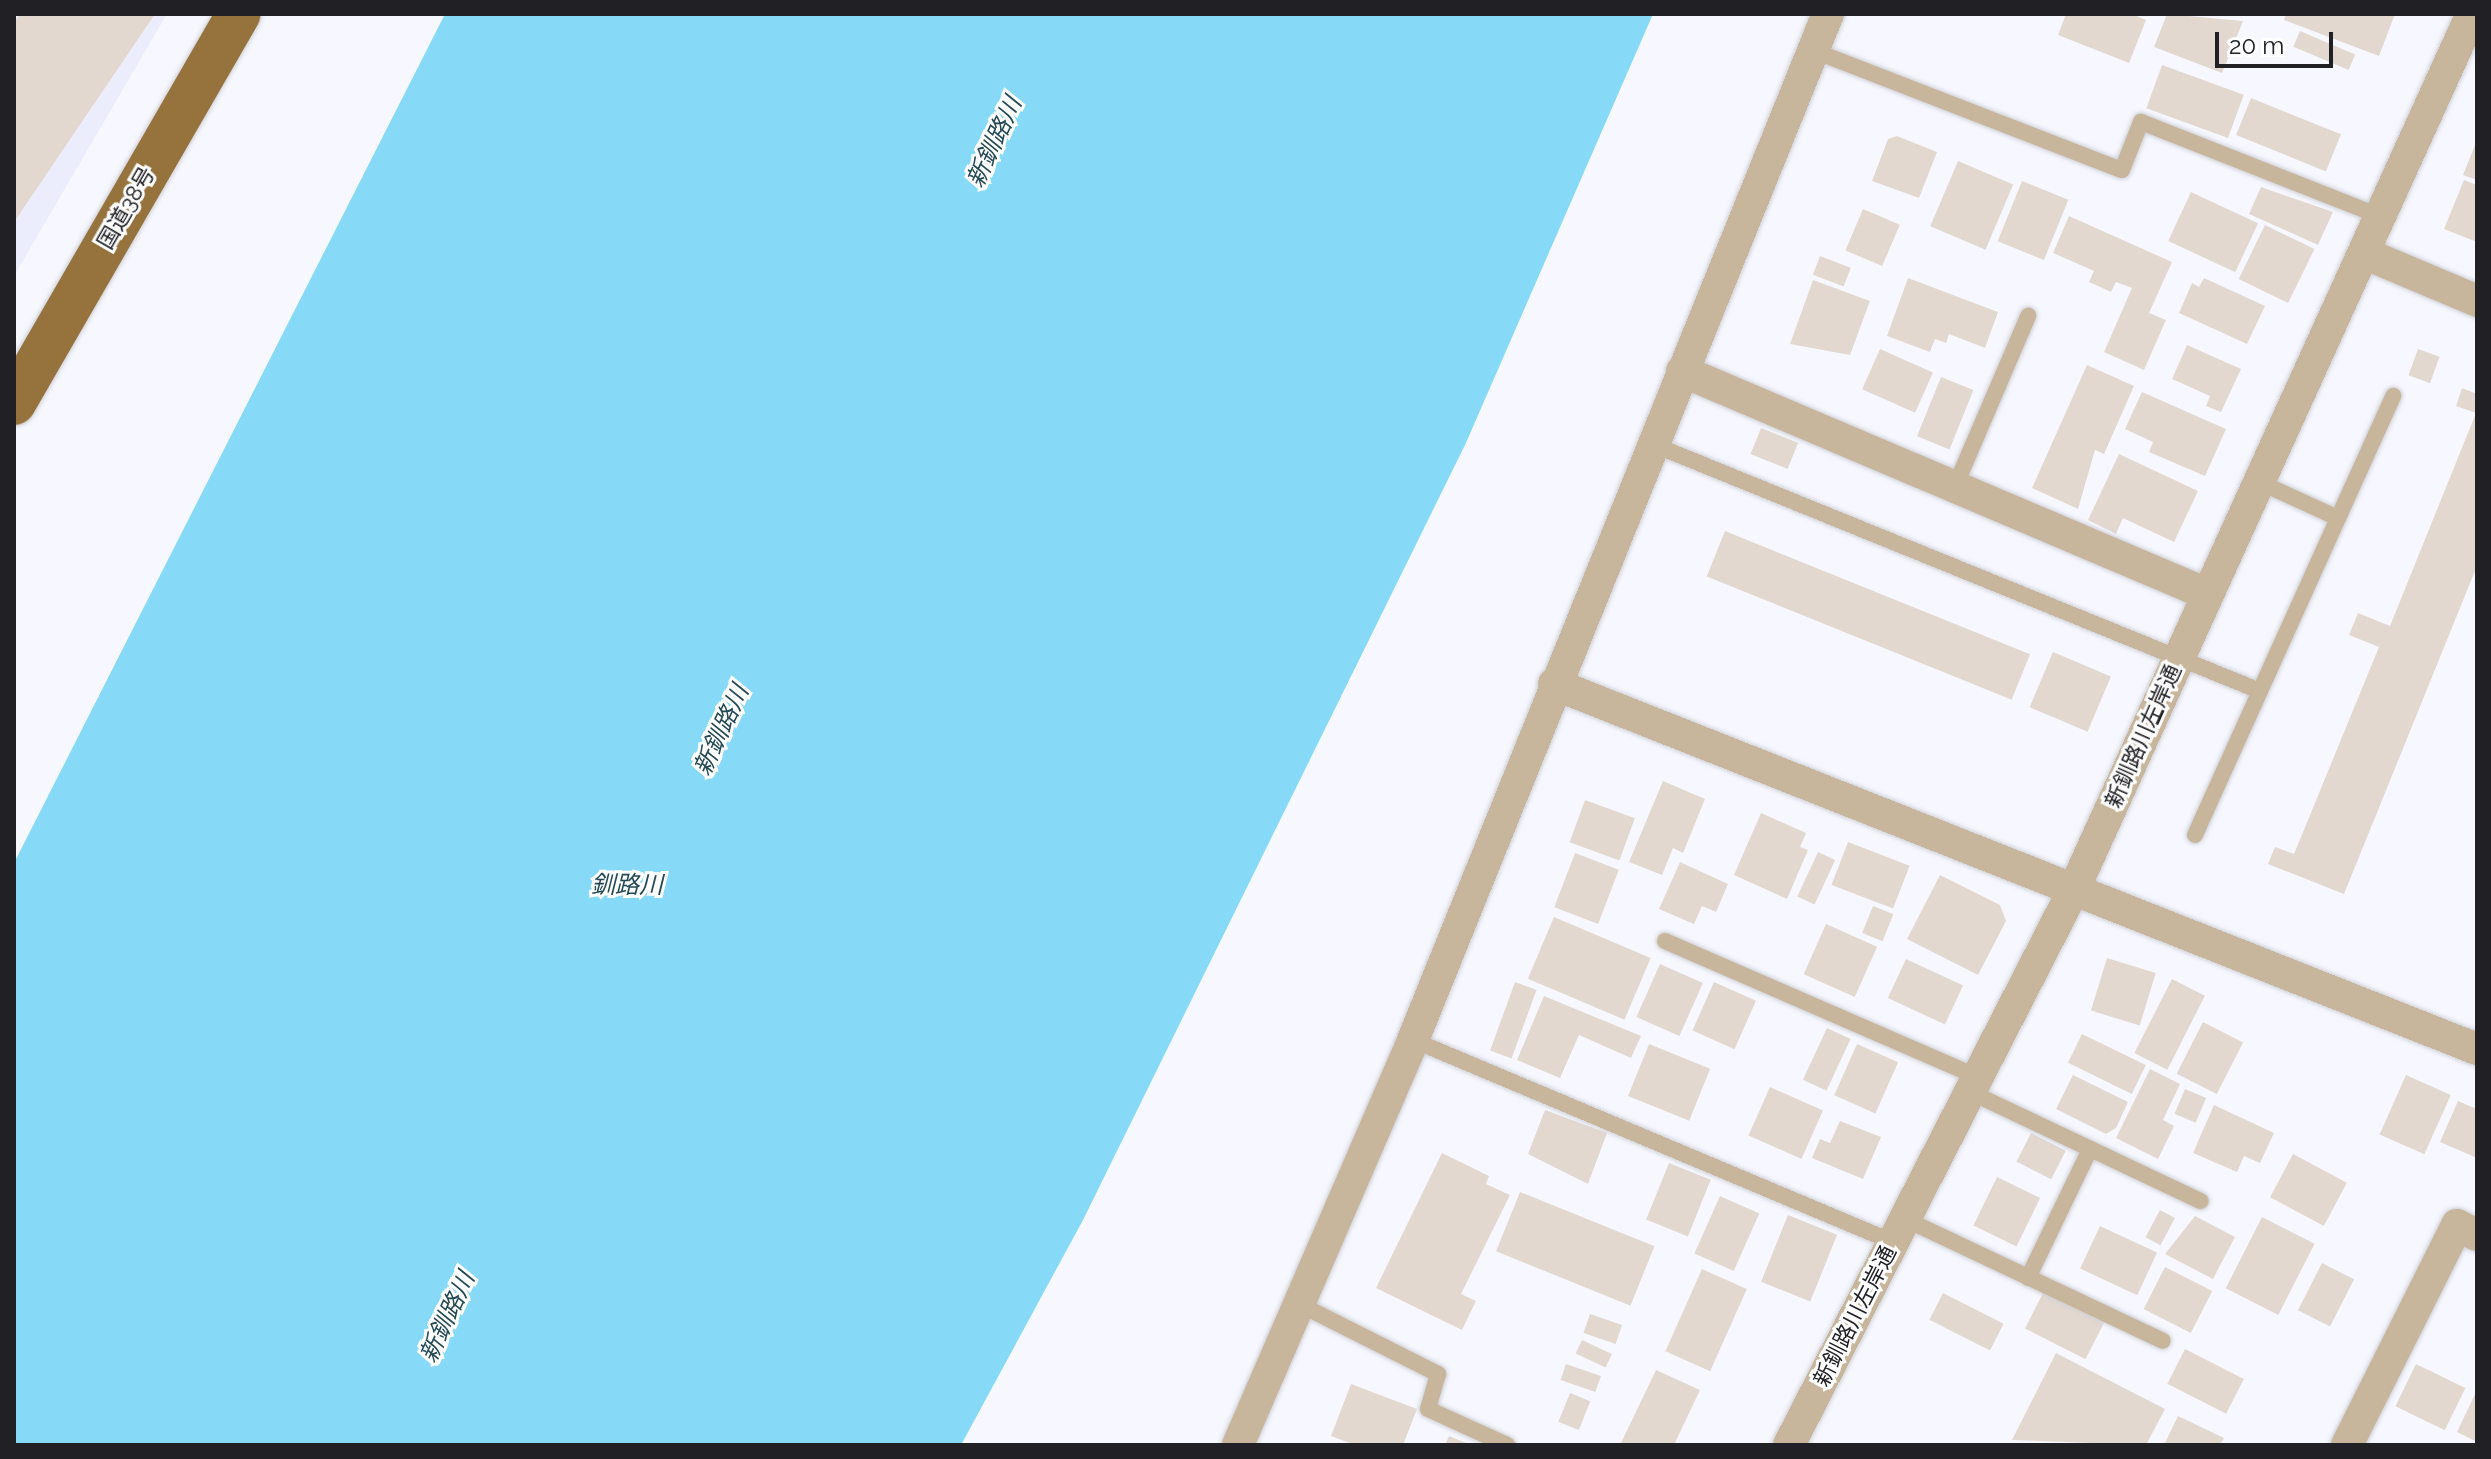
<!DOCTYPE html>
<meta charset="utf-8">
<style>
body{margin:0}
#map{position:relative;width:2491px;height:1459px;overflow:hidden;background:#f7f8ff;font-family:Raleway,"Noto Sans JP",sans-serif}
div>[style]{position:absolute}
.built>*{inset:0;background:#ebedfc}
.water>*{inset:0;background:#86daf8}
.building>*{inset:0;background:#e2d8d0;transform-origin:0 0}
.roads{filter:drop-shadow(0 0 2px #d0d1d8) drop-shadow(0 0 2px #d0d1d8)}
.service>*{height:16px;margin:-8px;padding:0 8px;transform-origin:8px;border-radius:8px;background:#c8b69c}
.minor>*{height:32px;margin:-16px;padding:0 16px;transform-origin:16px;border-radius:16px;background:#c8b69c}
.trunk>*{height:44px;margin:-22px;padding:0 22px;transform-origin:22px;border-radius:22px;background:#96723c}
span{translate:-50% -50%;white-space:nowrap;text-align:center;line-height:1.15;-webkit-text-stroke:6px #fff;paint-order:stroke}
.street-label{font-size:22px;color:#212125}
.water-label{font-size:24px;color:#234956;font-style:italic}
.frame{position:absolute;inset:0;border:16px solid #212125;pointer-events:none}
.scale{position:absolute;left:2215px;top:32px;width:118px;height:36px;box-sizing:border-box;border:4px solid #212125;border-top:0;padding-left:10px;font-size:24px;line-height:28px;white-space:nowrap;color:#212125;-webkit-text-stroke:6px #fff;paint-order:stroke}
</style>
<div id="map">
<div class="built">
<div style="clip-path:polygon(14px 14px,167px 14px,14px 276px)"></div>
</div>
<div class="water">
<div style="clip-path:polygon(445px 14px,1653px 14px,1465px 445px,1083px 1220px,961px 1445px,14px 1445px,14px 863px)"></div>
</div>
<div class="building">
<div style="clip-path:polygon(20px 14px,155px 14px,14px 222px,14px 23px)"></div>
<div style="clip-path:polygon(2066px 14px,2132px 14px,2146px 20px,2129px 63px,2058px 35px)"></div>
<div style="clip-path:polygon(2167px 14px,2243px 21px,2222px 73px,2154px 47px)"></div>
<div style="clip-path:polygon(2286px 14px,2395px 14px,2379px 56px,2284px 20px)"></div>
<div style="left:2300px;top:31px;width:60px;height:17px;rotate:23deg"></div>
<div style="left:2162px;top:65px;width:87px;height:46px;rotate:20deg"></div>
<div style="left:2251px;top:98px;width:97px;height:40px;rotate:22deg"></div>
<div style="clip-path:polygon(1897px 136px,1937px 152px,1919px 198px,1872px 181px,1888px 139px)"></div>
<div style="clip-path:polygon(2477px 140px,2477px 180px,2463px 175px)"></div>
<div style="left:1958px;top:161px;width:60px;height:71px;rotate:23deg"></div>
<div style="clip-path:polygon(2464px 180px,2477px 185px,2477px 242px,2444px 229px)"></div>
<div style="left:2022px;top:181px;width:50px;height:65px;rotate:22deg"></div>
<div style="clip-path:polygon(2261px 187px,2333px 212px,2318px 245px,2249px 214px)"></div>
<div style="left:2191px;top:192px;width:74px;height:54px;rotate:25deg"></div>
<div style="left:1863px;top:209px;width:40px;height:45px;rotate:23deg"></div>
<div style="clip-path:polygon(2069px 216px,2172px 262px,2149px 313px,2166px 320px,2144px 370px,2104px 352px,2132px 288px,2116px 282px,2111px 292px,2089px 282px,2094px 271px,2053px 253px)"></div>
<div style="left:2265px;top:225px;width:55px;height:60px;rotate:26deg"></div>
<div style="left:1820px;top:256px;width:33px;height:20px;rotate:21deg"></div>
<div style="clip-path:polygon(1908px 278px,1998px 312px,1985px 348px,1949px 334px,1946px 343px,1935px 339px,1930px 352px,1887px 336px)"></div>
<div style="clip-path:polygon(2204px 278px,2265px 306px,2247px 344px,2179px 313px,2192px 283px,2199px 287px)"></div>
<div style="clip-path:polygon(1813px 280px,1870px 301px,1850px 355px,1790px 344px)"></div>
<div style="clip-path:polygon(2187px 345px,2241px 369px,2221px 412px,2206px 406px,2210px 396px,2172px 379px)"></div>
<div style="left:1880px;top:349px;width:58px;height:44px;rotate:24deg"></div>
<div style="left:2418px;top:349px;width:23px;height:28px;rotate:20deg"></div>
<div style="clip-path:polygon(2087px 365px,2134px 386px,2104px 454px,2095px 450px,2078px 509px,2032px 488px)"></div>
<div style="left:1941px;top:377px;width:35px;height:64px;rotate:22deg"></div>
<div style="clip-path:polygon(2462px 388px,2477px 394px,2477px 566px,2344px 894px,2268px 864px,2275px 847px,2294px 854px,2379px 647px,2349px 635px,2358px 613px,2390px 626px,2476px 413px,2456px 406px)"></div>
<div style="clip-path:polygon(2142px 392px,2226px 429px,2205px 476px,2149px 452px,2153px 442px,2125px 429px)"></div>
<div style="left:1761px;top:428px;width:40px;height:28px;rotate:22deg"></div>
<div style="clip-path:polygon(2119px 454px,2198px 491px,2174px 542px,2123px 518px,2116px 534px,2088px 520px)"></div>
<div style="left:1725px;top:531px;width:329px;height:49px;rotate:22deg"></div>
<div style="left:2053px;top:652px;width:63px;height:60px;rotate:23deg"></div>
<div style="clip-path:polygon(1663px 781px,1705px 799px,1683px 853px,1673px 848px,1662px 875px,1629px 862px)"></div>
<div style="left:1585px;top:800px;width:53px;height:45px;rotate:20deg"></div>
<div style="clip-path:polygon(1761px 813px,1806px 833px,1800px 847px,1808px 850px,1787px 899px,1734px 875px)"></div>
<div style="left:1848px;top:842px;width:66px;height:46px;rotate:21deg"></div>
<div style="left:1818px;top:852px;width:19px;height:49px;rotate:25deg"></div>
<div style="left:1575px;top:853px;width:47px;height:58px;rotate:21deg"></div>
<div style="clip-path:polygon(1680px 862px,1728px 884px,1716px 912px,1702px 906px,1694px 924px,1659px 909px)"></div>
<div style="clip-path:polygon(1940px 875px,2000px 905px,2006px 921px,1978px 975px,1907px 939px)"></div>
<div style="left:1873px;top:906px;width:22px;height:29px;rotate:22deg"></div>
<div style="left:1554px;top:917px;width:105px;height:67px;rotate:23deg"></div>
<div style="left:1826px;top:924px;width:56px;height:55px;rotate:24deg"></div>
<div style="left:2107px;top:958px;width:51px;height:55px;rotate:17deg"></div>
<div style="left:1906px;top:959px;width:63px;height:43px;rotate:25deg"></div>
<div style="left:1660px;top:964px;width:47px;height:58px;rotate:24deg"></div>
<div style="left:2172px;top:979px;width:37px;height:83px;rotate:27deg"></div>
<div style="left:1515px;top:982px;width:23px;height:73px;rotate:20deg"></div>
<div style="left:1714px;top:982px;width:46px;height:53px;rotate:24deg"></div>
<div style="clip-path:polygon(1544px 996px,1641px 1036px,1631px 1058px,1579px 1035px,1560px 1078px,1517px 1060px)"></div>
<div style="left:2203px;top:1022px;width:45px;height:58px;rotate:27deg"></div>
<div style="left:1827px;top:1028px;width:26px;height:57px;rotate:25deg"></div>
<div style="left:2082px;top:1034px;width:71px;height:32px;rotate:26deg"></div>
<div style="left:1649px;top:1044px;width:66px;height:56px;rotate:22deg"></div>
<div style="left:1857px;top:1044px;width:45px;height:56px;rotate:24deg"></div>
<div style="clip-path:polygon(2150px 1069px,2180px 1084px,2163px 1120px,2174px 1126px,2158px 1159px,2116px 1138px)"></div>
<div style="clip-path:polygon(2073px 1075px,2128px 1102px,2116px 1128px,2106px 1134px,2056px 1109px)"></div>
<div style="left:2406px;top:1075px;width:49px;height:65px;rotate:24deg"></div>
<div style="left:1770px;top:1087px;width:58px;height:53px;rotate:24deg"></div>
<div style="left:2185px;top:1089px;width:23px;height:27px;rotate:23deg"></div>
<div style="clip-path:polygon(2458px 1101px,2477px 1109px,2477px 1158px,2440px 1142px)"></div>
<div style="clip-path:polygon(2214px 1105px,2274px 1133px,2260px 1163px,2244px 1156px,2237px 1172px,2193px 1153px)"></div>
<div style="clip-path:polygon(1545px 1110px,1607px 1133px,1588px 1184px,1528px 1154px)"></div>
<div style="clip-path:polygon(1840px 1121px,1881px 1137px,1863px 1179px,1812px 1158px,1820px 1139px,1830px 1143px)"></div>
<div style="left:2031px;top:1133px;width:39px;height:32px;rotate:27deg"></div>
<div style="clip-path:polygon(1442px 1153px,1489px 1176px,1486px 1184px,1510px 1195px,1461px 1294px,1476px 1301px,1462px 1330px,1376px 1288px)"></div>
<div style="left:2293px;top:1154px;width:61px;height:49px;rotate:28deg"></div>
<div style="left:1669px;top:1163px;width:45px;height:61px;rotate:22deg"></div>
<div style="left:1997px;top:1177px;width:48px;height:54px;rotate:26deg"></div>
<div style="left:1520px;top:1192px;width:145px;height:64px;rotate:22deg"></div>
<div style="left:1720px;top:1196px;width:43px;height:63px;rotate:24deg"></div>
<div style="left:2160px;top:1210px;width:17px;height:31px;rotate:28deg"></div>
<div style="left:1788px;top:1215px;width:53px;height:72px;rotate:22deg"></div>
<div style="clip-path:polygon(2195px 1216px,2235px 1237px,2213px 1279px,2165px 1254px)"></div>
<div style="left:2262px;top:1217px;width:59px;height:80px;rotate:27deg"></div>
<div style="left:2100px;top:1226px;width:63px;height:47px;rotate:25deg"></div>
<div style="left:2322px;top:1263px;width:36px;height:53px;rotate:27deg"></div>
<div style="left:2165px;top:1267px;width:53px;height:47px;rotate:27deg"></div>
<div style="left:1702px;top:1269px;width:49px;height:90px;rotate:24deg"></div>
<div style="left:2044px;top:1291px;width:68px;height:42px;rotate:27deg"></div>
<div style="left:1943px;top:1293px;width:68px;height:30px;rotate:27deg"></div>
<div style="left:1590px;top:1314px;width:34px;height:20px;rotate:19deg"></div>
<div style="left:1582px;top:1340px;width:33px;height:15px;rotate:25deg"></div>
<div style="left:2185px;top:1349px;width:66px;height:39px;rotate:27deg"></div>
<div style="clip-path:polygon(2056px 1353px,2165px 1409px,2146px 1445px,2012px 1440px)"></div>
<div style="left:1566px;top:1364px;width:37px;height:17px;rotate:19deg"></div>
<div style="left:2416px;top:1364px;width:55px;height:47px;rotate:26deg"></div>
<div style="clip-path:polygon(1656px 1370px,1700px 1390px,1674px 1445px,1620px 1445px)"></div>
<div style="clip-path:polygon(1351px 1384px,1417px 1409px,1403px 1445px,1355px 1445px,1331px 1436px)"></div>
<div style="clip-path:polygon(2477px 1390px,2477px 1442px,2457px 1432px)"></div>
<div style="left:1570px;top:1393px;width:22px;height:31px;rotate:22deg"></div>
<div style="clip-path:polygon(2178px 1416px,2224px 1438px,2220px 1445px,2164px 1445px)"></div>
<div style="clip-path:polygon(1449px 1436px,1471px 1445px,1445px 1445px)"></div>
</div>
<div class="roads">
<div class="service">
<div style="left:1812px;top:50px;width:332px;rotate:21.2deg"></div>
<div style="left:2122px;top:170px;width:52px;rotate:-68.4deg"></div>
<div style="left:2141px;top:122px;width:259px;rotate:21.5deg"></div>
<div style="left:1652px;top:444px;width:656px;rotate:22.11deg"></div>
<div style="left:2257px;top:481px;width:89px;rotate:24.6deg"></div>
<div style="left:1957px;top:482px;width:181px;rotate:-66.8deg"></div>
<div style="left:2195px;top:835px;width:482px;rotate:-65.7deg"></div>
<div style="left:1665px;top:941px;width:341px;rotate:23.5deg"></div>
<div style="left:1413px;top:1040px;width:521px;rotate:22.82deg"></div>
<div style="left:1970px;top:1092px;width:255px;rotate:25.3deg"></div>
<div style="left:1905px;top:1219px;width:285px;rotate:25.3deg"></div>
<div style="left:2028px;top:1278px;width:143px;rotate:-64.3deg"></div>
<div style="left:1299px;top:1304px;width:156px;rotate:26.7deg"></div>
<div style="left:1438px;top:1374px;width:36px;rotate:106deg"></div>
<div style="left:1428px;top:1409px;width:87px;rotate:24.5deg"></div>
</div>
<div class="minor">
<div style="left:2366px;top:254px;width:121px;rotate:22.9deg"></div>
<div style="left:1682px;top:371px;width:570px;rotate:23.01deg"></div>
<div style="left:1554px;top:684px;width:993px;rotate:21.58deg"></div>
<div style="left:1238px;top:1445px;width:441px;rotate:-66.6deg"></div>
<div style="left:1413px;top:1040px;width:1107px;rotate:-67.98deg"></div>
<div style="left:1789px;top:1445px;width:627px;rotate:-62.86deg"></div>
<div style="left:2075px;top:887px;width:959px;rotate:-65.55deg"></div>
<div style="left:2347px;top:1445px;width:246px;rotate:-63.4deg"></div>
<div style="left:2457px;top:1225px;width:22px;rotate:27deg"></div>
</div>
<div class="trunk">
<div style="left:14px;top:403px;width:449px;rotate:-60deg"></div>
</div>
</div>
<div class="street-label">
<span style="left:126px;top:208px;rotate:-60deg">国道38号</span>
<span style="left:2143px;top:736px;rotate:-66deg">新釧路川左岸通</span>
<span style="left:1855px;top:1316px;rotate:-63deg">新釧路川左岸通</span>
</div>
<div class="water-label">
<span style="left:994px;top:142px;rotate:-65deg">新釧路川</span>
<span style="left:721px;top:730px;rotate:-65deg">新釧路川</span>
<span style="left:627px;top:885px">釧路川</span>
<span style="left:447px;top:1317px;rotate:-65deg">新釧路川</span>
</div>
<div class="frame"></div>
<div class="scale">20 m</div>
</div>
